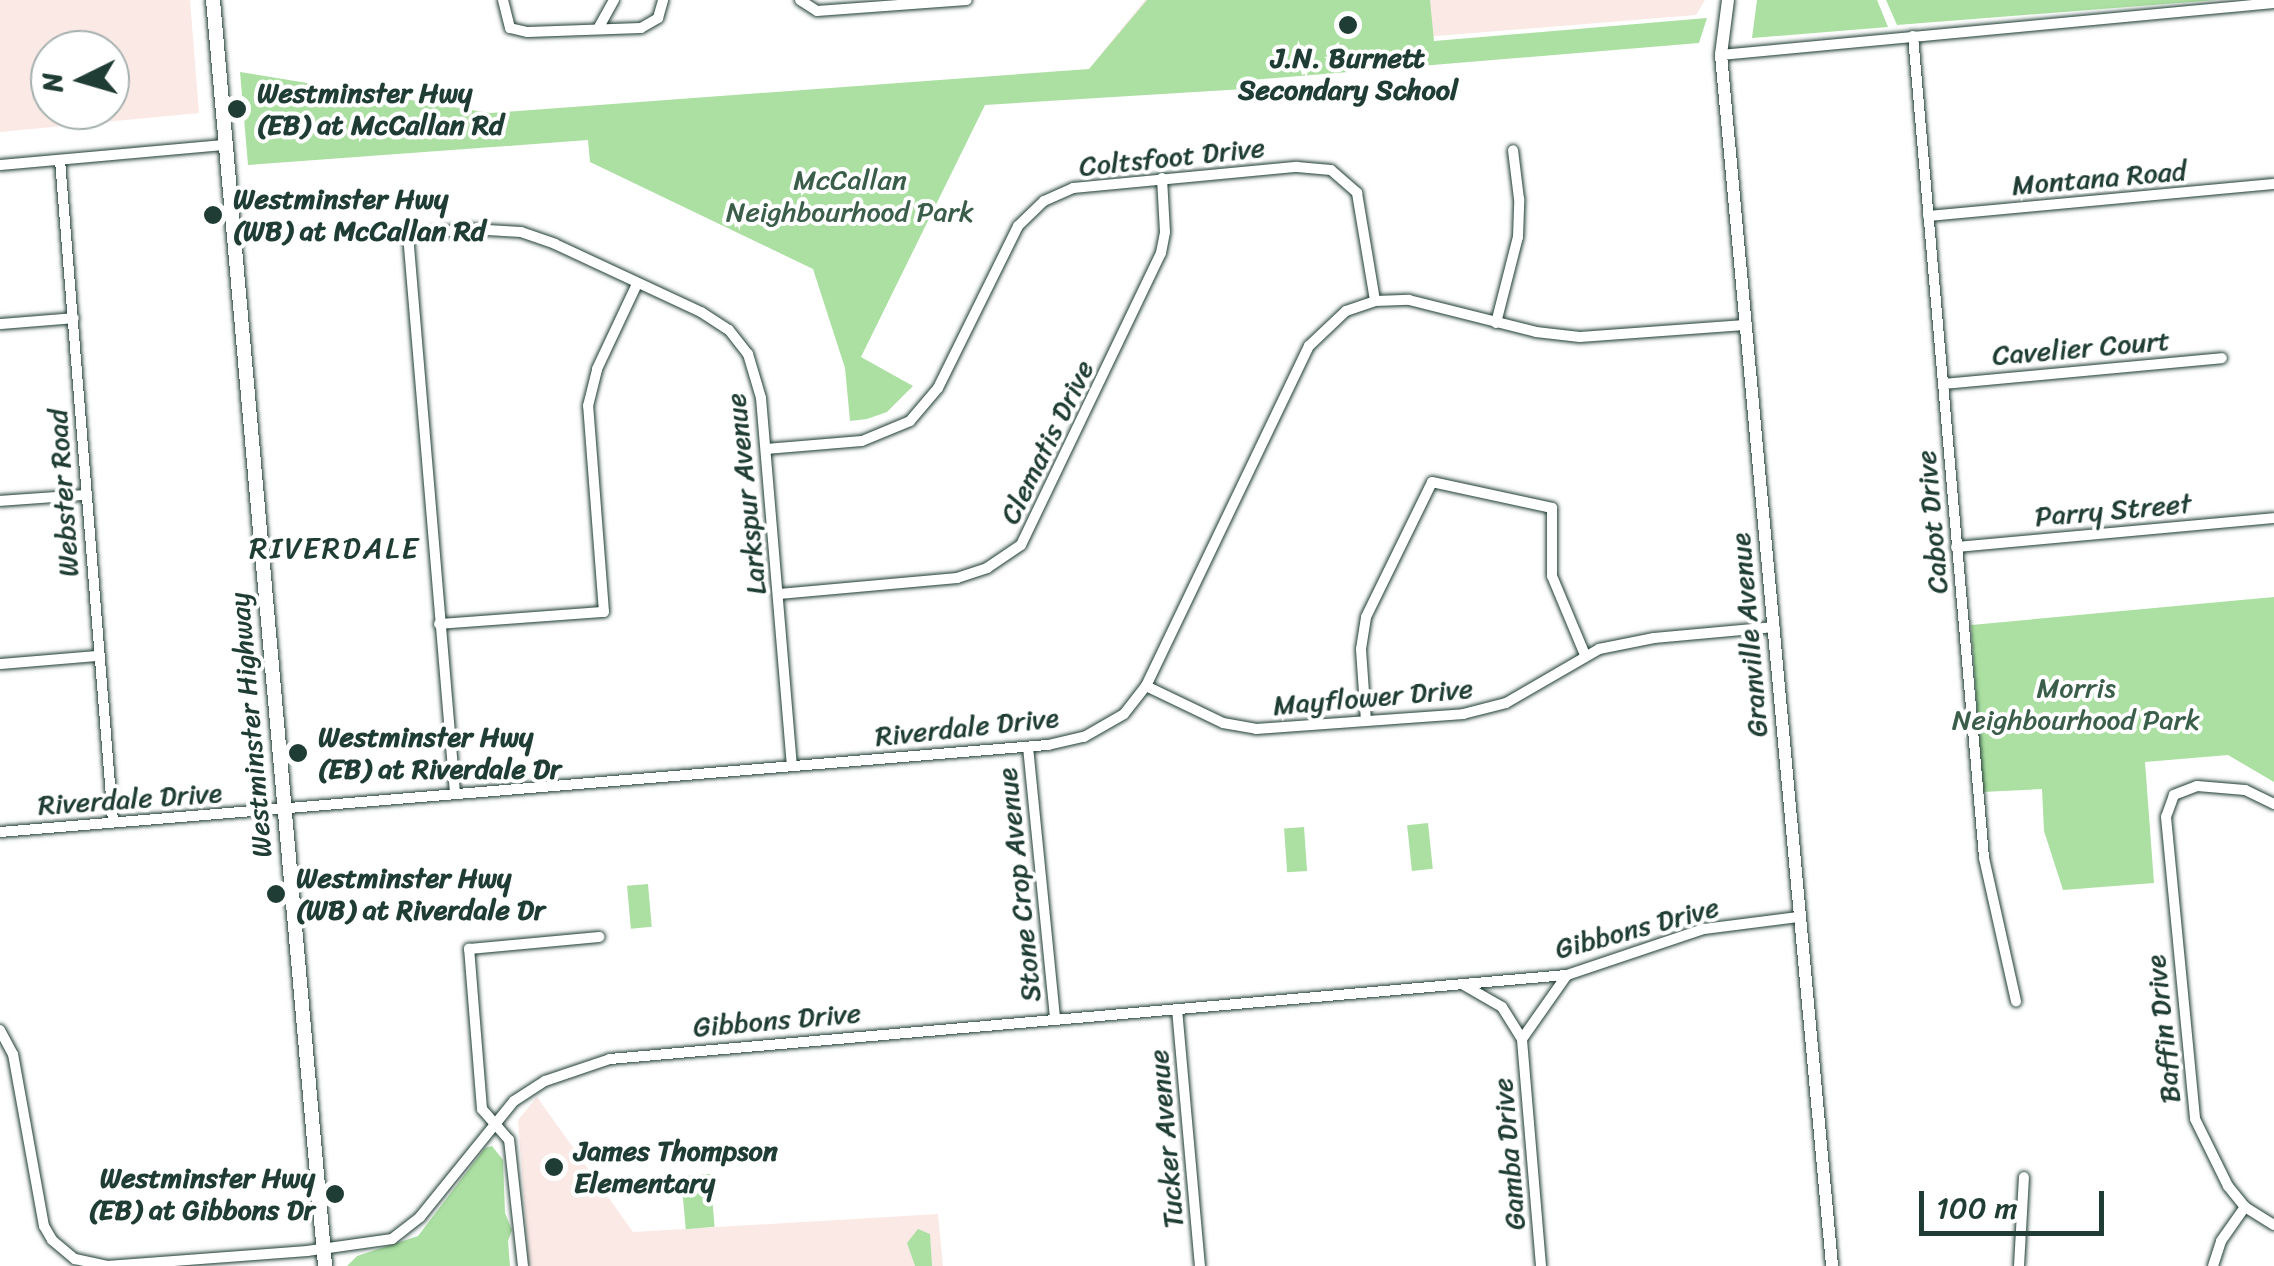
<!DOCTYPE html>
<style>
body{margin:0}
#map{position:relative;width:2274px;height:1266px;overflow:hidden;background:#fff;font-family:Sriracha,sans-serif}
div>[style]{position:absolute}
.built>*{inset:0;background:#fbe9e6}
.green>*{inset:0;background:#ace0a2;transform-origin:0 0}
.roads{filter:drop-shadow(0 0 2px #1f3d34) drop-shadow(0 0 2px #1f3d34)}
.minor>*{height:10px;margin:-5px;padding:0 5px;transform-origin:5px;border-radius:5px;background:#fff}
.tertiary>*{height:12px;margin:-6px;padding:0 6px;transform-origin:6px;border-radius:6px;background:#fff}
.secondary>*{height:14px;margin:-7px;padding:0 7px;transform-origin:7px;border-radius:7px;background:#fff}
.dots>*{width:28px;height:28px;translate:-50% -50%;box-sizing:border-box;border:5px solid #fff;border-radius:50%}
span{translate:-50% -50%;white-space:nowrap;text-align:center;line-height:1.15;-webkit-text-stroke:8px #fff;paint-order:stroke}
.poi-label{font-size:28px;color:#1f3d34;font-weight:700}
.left{translate:0 -50%;text-align:left}
.right{translate:-100% -50%;text-align:right}
.street-label{font-size:28px;color:#1f3d34}
.park-label{font-size:28px;color:#3b5e4a}
.neighbourhood-label{font-size:30px;color:#1f3d34;letter-spacing:2.5px}
.north{position:absolute;left:30px;top:30px;width:100px;height:100px;box-sizing:border-box;background:#fff;border:2px solid #a5b1ae;border-radius:50%;rotate:265deg;font-size:28px;font-weight:700;line-height:40px;text-align:center;color:#1f3d34}
.north::after{content:'';display:block;margin:auto;width:35px;height:45px;background:#1f3d34;clip-path:polygon(50% 0,100% 100%,50% 72%,0 100%)}
.scale{position:absolute;left:1919px;top:1191px;width:185px;height:45px;box-sizing:border-box;border:5px solid #1f3d34;border-top:0;padding-left:12px;font-size:30px;line-height:35px;white-space:nowrap;color:#1f3d34;-webkit-text-stroke:8px #fff;paint-order:stroke}
</style>
<div id="map">
<div class="built">
<div style="clip-path:polygon(evenodd,0 0,190px 0,199px 113px,0 132px,0 0,50px 50px,110px 50px,110px 110px,50px 110px,50px 50px)"></div>
<div style="clip-path:polygon(1145px 0,1705px 0,1696px 15px,1093px 64px)"></div>
<div style="clip-path:polygon(537px 1097px,633px 1232px,938px 1214px,943px 1266px,529px 1266px,518px 1120px)"></div>
</div>
<div class="green">
<div style="clip-path:polygon(1147px 0,1430px 0,1434px 41px,1707px 18px,1699px 43px,1251px 80px,1244px 89px,985px 105px,861px 357px,913px 386px,887px 412px,867px 419px,850px 421px,845px 368px,813px 269px,590px 162px,588px 140px,248px 165px,240px 72px,490px 113px,1089px 69px)"></div>
<div style="clip-path:polygon(1757px 0,1877px 0,1888px 27px,1752px 38px)"></div>
<div style="clip-path:polygon(1886px 0,2217px 0,1897px 25px)"></div>
<div style="clip-path:polygon(2274px 597px,2274px 782px,2228px 755px,2145px 762px,2154px 883px,2063px 890px,2044px 831px,2042px 789px,1983px 792px,1971px 625px)"></div>
<div style="left:1428px;top:823px;width:46px;height:21px;rotate:84deg"></div>
<div style="left:1304px;top:827px;width:44px;height:20px;rotate:86deg"></div>
<div style="left:648px;top:884px;width:43px;height:21px;rotate:85deg"></div>
<div style="clip-path:polygon(492px 1146px,503px 1160px,505px 1213px,512px 1230px,508px 1241px,510px 1266px,347px 1266px,357px 1256px,418px 1236px,485px 1148px)"></div>
<div style="left:710px;top:1174px;width:53px;height:29px;rotate:85deg"></div>
<div style="clip-path:polygon(918px 1229px,930px 1234px,932px 1266px,915px 1266px,907px 1243px)"></div>
</div>
<div class="roads">
<div class="minor">
<div style="left:503px;top:0;width:29px;rotate:76deg"></div>
<div style="left:510px;top:28px;width:18px;rotate:13deg"></div>
<div style="left:528px;top:32px;width:113px;rotate:-2deg"></div>
<div style="left:641px;top:28px;width:20px;rotate:-30deg"></div>
<div style="left:658px;top:18px;width:19px;rotate:-74deg"></div>
<div style="left:800px;top:0;width:20px;rotate:33deg"></div>
<div style="left:817px;top:11px;width:150px;rotate:-4.2deg"></div>
<div style="left:599px;top:27px;width:31px;rotate:-61deg"></div>
<div style="left:1913px;top:36px;width:825px;rotate:85.06deg"></div>
<div style="left:1984px;top:858px;width:147px;rotate:77.4deg"></div>
<div style="left:1721px;top:55px;width:555px;rotate:-5.37deg"></div>
<div style="left:60px;top:160px;width:664px;rotate:85.42deg"></div>
<div style="left:0;top:165px;width:225px;rotate:-5.1deg"></div>
<div style="left:1928px;top:216px;width:347px;rotate:-5.3deg"></div>
<div style="left:1496px;top:323px;width:89px;rotate:-75.7deg"></div>
<div style="left:1518px;top:237px;width:38px;rotate:-88deg"></div>
<div style="left:1519px;top:199px;width:49px;rotate:-97deg"></div>
<div style="left:0;top:324px;width:74px;rotate:-4.6deg"></div>
<div style="left:1943px;top:384px;width:280px;rotate:-5.3deg"></div>
<div style="left:766px;top:449px;width:96px;rotate:-4.8deg"></div>
<div style="left:862px;top:441px;width:52px;rotate:-22.6deg"></div>
<div style="left:910px;top:421px;width:43px;rotate:-49.7deg"></div>
<div style="left:938px;top:388px;width:181px;rotate:-63.7deg"></div>
<div style="left:1018px;top:226px;width:36px;rotate:-44deg"></div>
<div style="left:1044px;top:201px;width:32px;rotate:-24deg"></div>
<div style="left:1073px;top:188px;width:225px;rotate:-5.4deg"></div>
<div style="left:1297px;top:167px;width:34px;rotate:5deg"></div>
<div style="left:1331px;top:170px;width:35px;rotate:41deg"></div>
<div style="left:1357px;top:193px;width:109px;rotate:80.5deg"></div>
<div style="left:0;top:501px;width:84px;rotate:-4.1deg"></div>
<div style="left:1956px;top:547px;width:319px;rotate:-5.2deg"></div>
<div style="left:779px;top:594px;width:179px;rotate:-5.1deg"></div>
<div style="left:957px;top:578px;width:32px;rotate:-18deg"></div>
<div style="left:987px;top:568px;width:41px;rotate:-34.1deg"></div>
<div style="left:1021px;top:545px;width:324px;rotate:-64.4deg"></div>
<div style="left:1161px;top:253px;width:21px;rotate:-79deg"></div>
<div style="left:1165px;top:232px;width:54px;rotate:-93.2deg"></div>
<div style="left:439px;top:624px;width:165px;rotate:-4.2deg"></div>
<div style="left:604px;top:612px;width:207px;rotate:-94.4deg"></div>
<div style="left:588px;top:406px;width:38px;rotate:-76deg"></div>
<div style="left:597px;top:369px;width:94px;rotate:-64.8deg"></div>
<div style="left:0;top:664px;width:98px;rotate:-4.7deg"></div>
<div style="left:1146px;top:686px;width:85px;rotate:25.7deg"></div>
<div style="left:1223px;top:723px;width:34px;rotate:10deg"></div>
<div style="left:1256px;top:729px;width:208px;rotate:-4.1deg"></div>
<div style="left:1463px;top:714px;width:44px;rotate:-14.3deg"></div>
<div style="left:1506px;top:703px;width:108px;rotate:-30.1deg"></div>
<div style="left:1599px;top:649px;width:56px;rotate:-11.3deg"></div>
<div style="left:1654px;top:638px;width:121px;rotate:-5.2deg"></div>
<div style="left:1366px;top:721px;width:72px;rotate:-94deg"></div>
<div style="left:1361px;top:649px;width:32px;rotate:-81deg"></div>
<div style="left:1366px;top:617px;width:150px;rotate:-63.9deg"></div>
<div style="left:1432px;top:482px;width:123px;rotate:12.2deg"></div>
<div style="left:1552px;top:508px;width:68px;rotate:90deg"></div>
<div style="left:1552px;top:576px;width:86px;rotate:67.3deg"></div>
<div style="left:1028px;top:747px;width:272px;rotate:84.3deg"></div>
<div style="left:455px;top:793px;width:560px;rotate:-94.81deg"></div>
<div style="left:408px;top:235px;width:62px;rotate:-5.5deg"></div>
<div style="left:470px;top:229px;width:51px;rotate:3.4deg"></div>
<div style="left:521px;top:232px;width:36px;rotate:19deg"></div>
<div style="left:555px;top:244px;width:161px;rotate:25deg"></div>
<div style="left:701px;top:312px;width:33px;rotate:33deg"></div>
<div style="left:729px;top:330px;width:31px;rotate:52deg"></div>
<div style="left:748px;top:354px;width:46px;rotate:73.5deg"></div>
<div style="left:761px;top:398px;width:369px;rotate:85.2deg"></div>
<div style="left:2274px;top:804px;width:32px;rotate:-154deg"></div>
<div style="left:2245px;top:790px;width:48px;rotate:-175.2deg"></div>
<div style="left:2197px;top:786px;width:25px;rotate:159deg"></div>
<div style="left:2174px;top:795px;width:23px;rotate:110deg"></div>
<div style="left:2166px;top:817px;width:303px;rotate:84.5deg"></div>
<div style="left:2195px;top:1119px;width:75px;rotate:63.8deg"></div>
<div style="left:2228px;top:1186px;width:27px;rotate:51deg"></div>
<div style="left:2245px;top:1207px;width:34px;rotate:32deg"></div>
<div style="left:0;top:832px;width:1052px;rotate:-4.75deg"></div>
<div style="left:1048px;top:745px;width:37px;rotate:-13deg"></div>
<div style="left:1084px;top:737px;width:46px;rotate:-29.9deg"></div>
<div style="left:1124px;top:714px;width:36px;rotate:-52deg"></div>
<div style="left:1146px;top:686px;width:377px;rotate:-64.4deg"></div>
<div style="left:1309px;top:346px;width:51px;rotate:-43.4deg"></div>
<div style="left:1346px;top:311px;width:31px;rotate:-19deg"></div>
<div style="left:1375px;top:301px;width:34px;rotate:-2deg"></div>
<div style="left:1409px;top:300px;width:131px;rotate:14.1deg"></div>
<div style="left:1536px;top:332px;width:44px;rotate:6.5deg"></div>
<div style="left:1580px;top:337px;width:165px;rotate:-4.2deg"></div>
<div style="left:1462px;top:984px;width:46px;rotate:29.9deg"></div>
<div style="left:1502px;top:1007px;width:38px;rotate:58deg"></div>
<div style="left:1177px;top:1009px;width:258px;rotate:84.9deg"></div>
<div style="left:0;top:1030px;width:27px;rotate:62deg"></div>
<div style="left:13px;top:1054px;width:175px;rotate:79.8deg"></div>
<div style="left:44px;top:1226px;width:16px;rotate:60deg"></div>
<div style="left:52px;top:1240px;width:30px;rotate:40deg"></div>
<div style="left:75px;top:1259px;width:33px;rotate:12deg"></div>
<div style="left:107px;top:1266px;width:201px;rotate:-4.3deg"></div>
<div style="left:307px;top:1251px;width:86px;rotate:-8deg"></div>
<div style="left:392px;top:1239px;width:36px;rotate:-38deg"></div>
<div style="left:420px;top:1217px;width:149px;rotate:-51deg"></div>
<div style="left:514px;top:1101px;width:37px;rotate:-33deg"></div>
<div style="left:545px;top:1081px;width:69px;rotate:-18.7deg"></div>
<div style="left:610px;top:1059px;width:961px;rotate:-5.02deg"></div>
<div style="left:1567px;top:975px;width:145px;rotate:-18.6deg"></div>
<div style="left:1704px;top:929px;width:95px;rotate:-7.3deg"></div>
<div style="left:523px;top:1266px;width:127px;rotate:-96.3deg"></div>
<div style="left:509px;top:1140px;width:41px;rotate:-131.1deg"></div>
<div style="left:482px;top:1109px;width:161px;rotate:-94.6deg"></div>
<div style="left:469px;top:949px;width:131px;rotate:-5.3deg"></div>
<div style="left:1541px;top:1266px;width:228px;rotate:-94.8deg"></div>
<div style="left:1522px;top:1039px;width:78px;rotate:-54.9deg"></div>
<div style="left:2019px;top:1266px;width:89px;rotate:-86.8deg"></div>
<div style="left:2213px;top:1266px;width:26px;rotate:-72deg"></div>
<div style="left:2221px;top:1241px;width:42px;rotate:-54.8deg"></div>
</div>
<div class="tertiary">
<div style="left:1728px;top:0;width:55px;rotate:97.3deg"></div>
<div style="left:1721px;top:55px;width:1216px;rotate:84.76deg"></div>
</div>
<div class="secondary">
<div style="left:213px;top:0;width:1271px;rotate:84.94deg"></div>
</div>
</div>
<div class="dots">
<div style="left:1348px;top:25px;background:#1f3d34"></div>
<div style="left:237px;top:109px;background:#1f3d34"></div>
<div style="left:213px;top:215px;background:#1f3d34"></div>
<div style="left:298px;top:753px;background:#1f3d34"></div>
<div style="left:276px;top:894px;background:#1f3d34"></div>
<div style="left:554px;top:1167px;background:#1f3d34"></div>
<div style="left:335px;top:1194px;background:#1f3d34"></div>
</div>
<div class="poi-label">
<span style="left:1348px;top:74px">J.N. Burnett<br>Secondary School</span>
<span class="left" style="left:257px;top:109px">Westminster Hwy<br>(EB) at McCallan Rd</span>
<span class="left" style="left:233px;top:215px">Westminster Hwy<br>(WB) at McCallan Rd</span>
<span class="left" style="left:318px;top:753px">Westminster Hwy<br>(EB) at Riverdale Dr</span>
<span class="left" style="left:296px;top:894px">Westminster Hwy<br>(WB) at Riverdale Dr</span>
<span class="left" style="left:574px;top:1167px">James Thompson<br>Elementary</span>
<span class="right" style="left:315px;top:1194px">Westminster Hwy<br>(EB) at Gibbons Dr</span>
</div>
<div class="street-label">
<span style="left:1172px;top:157px;rotate:-6deg">Coltsfoot Drive</span>
<span style="left:2099px;top:178px;rotate:-5deg">Montana Road</span>
<span style="left:2081px;top:348px;rotate:-5deg">Cavelier Court</span>
<span style="left:1047px;top:442px;rotate:-64deg">Clematis Drive</span>
<span style="left:63px;top:493px;rotate:-94deg">Webster Road</span>
<span style="left:746px;top:494px;rotate:-96deg">Larkspur Avenue</span>
<span style="left:2113px;top:510px;rotate:-5deg">Parry Street</span>
<span style="left:1932px;top:522px;rotate:-95deg">Cabot Drive</span>
<span style="left:1749px;top:635px;rotate:-95deg">Granville Avenue</span>
<span style="left:1373px;top:697px;rotate:-5deg">Mayflower Drive</span>
<span style="left:251px;top:725px;rotate:-95deg">Westminster Highway</span>
<span style="left:967px;top:727px;rotate:-6deg">Riverdale Drive</span>
<span style="left:130px;top:799px;rotate:-4deg">Riverdale Drive</span>
<span style="left:1019px;top:885px;rotate:-96deg">Stone Crop Avenue</span>
<span style="left:1637px;top:928px;rotate:-15deg">Gibbons Drive</span>
<span style="left:777px;top:1020px;rotate:-5deg">Gibbons Drive</span>
<span style="left:2163px;top:1029px;rotate:-96deg">Baffin Drive</span>
<span style="left:1166px;top:1139px;rotate:-95deg">Tucker Avenue</span>
<span style="left:1509px;top:1154px;rotate:-95deg">Gamba Drive</span>
</div>
<div class="park-label">
<span style="left:850px;top:196px">McCallan<br>Neighbourhood Park</span>
<span style="left:2076px;top:704px">Morris<br>Neighbourhood Park</span>
</div>
<div class="neighbourhood-label">
<span style="left:335px;top:548px">RIVERDALE</span>
</div>
<div class="north">N</div>
<div class="scale">100 m</div>
</div>
